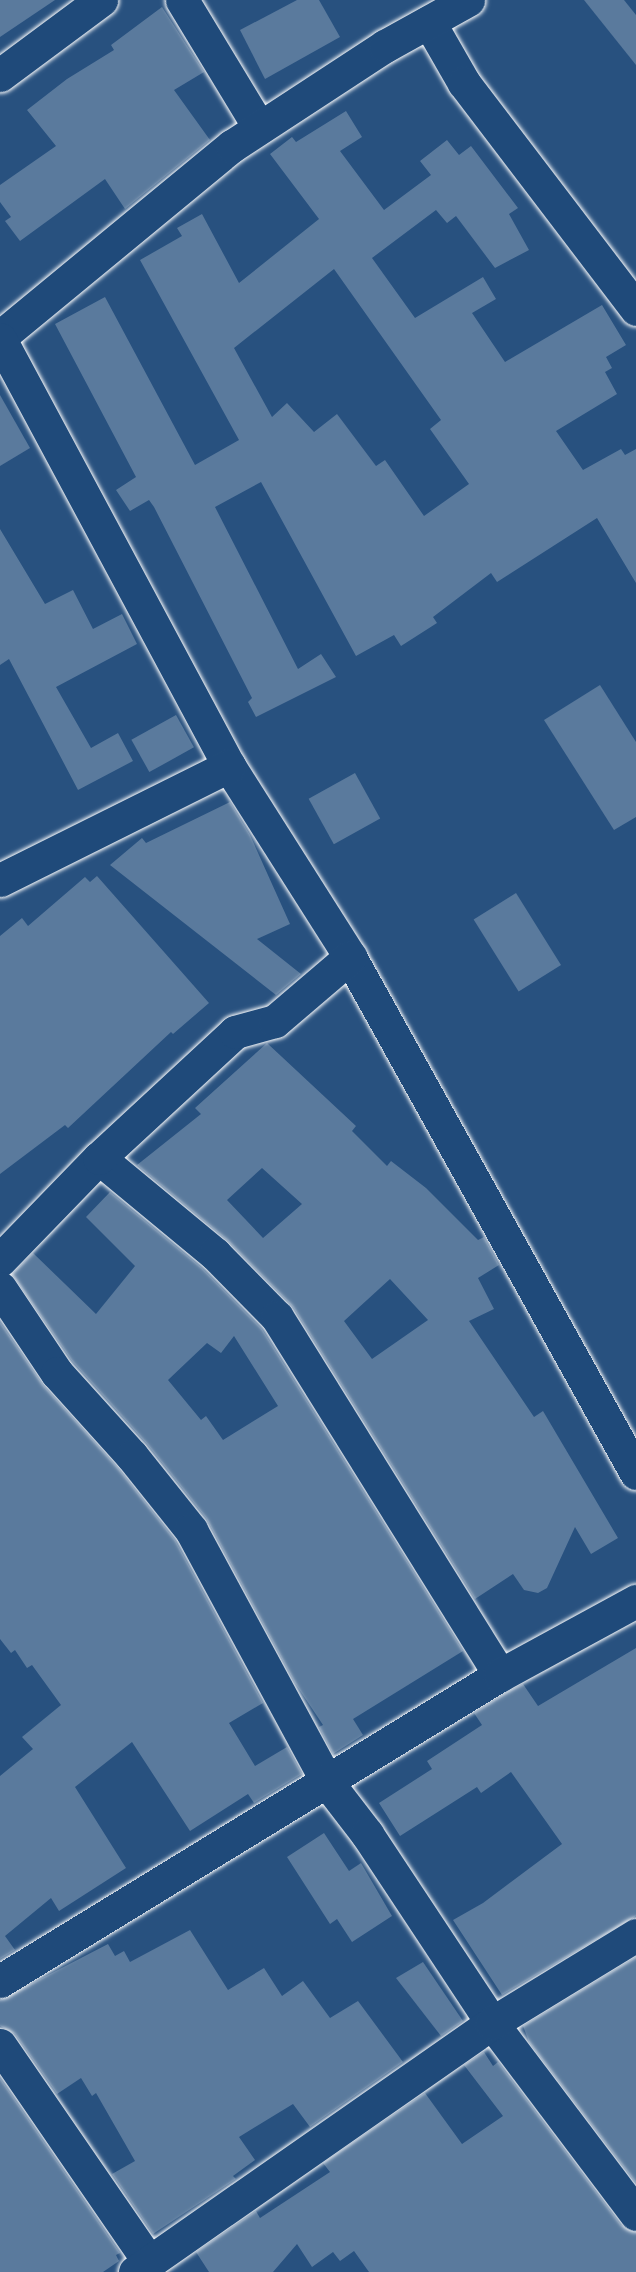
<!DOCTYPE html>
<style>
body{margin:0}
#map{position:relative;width:636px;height:2272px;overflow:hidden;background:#28517f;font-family:Pangolin,sans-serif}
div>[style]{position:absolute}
.building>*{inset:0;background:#5a7a9d;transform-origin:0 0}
.roads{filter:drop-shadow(0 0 2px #fff) drop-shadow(0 0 2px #fff)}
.street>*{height:33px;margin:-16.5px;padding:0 16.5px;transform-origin:16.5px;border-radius:16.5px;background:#1f4a7a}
.secondary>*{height:33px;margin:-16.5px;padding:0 16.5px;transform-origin:16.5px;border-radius:16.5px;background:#1f4a7a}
span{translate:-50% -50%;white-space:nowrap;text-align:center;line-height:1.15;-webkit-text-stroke:6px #1f4a7a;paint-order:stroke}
</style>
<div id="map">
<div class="building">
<div style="clip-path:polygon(0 0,55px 0,0 37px)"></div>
<div style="clip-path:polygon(297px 0,319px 0,340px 37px,265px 79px,240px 30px)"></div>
<div style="clip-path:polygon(584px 0,624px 0,636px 15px,636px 65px)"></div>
<div style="clip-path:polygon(162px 7px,204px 72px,174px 90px,210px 140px,125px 209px,105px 179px,20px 241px,5px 221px,11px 217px,0 202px,0 185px,56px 146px,27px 110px,67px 79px,114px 50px,111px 45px)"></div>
<div style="clip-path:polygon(evenodd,346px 111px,362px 137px,340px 151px,384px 210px,431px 175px,420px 161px,447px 140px,459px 155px,471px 146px,518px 208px,509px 214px,529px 250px,495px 268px,456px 216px,447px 223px,436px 210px,372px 258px,415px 318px,483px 277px,496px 299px,472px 313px,505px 362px,602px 305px,626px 345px,606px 357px,612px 368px,605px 372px,617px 394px,556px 431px,583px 470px,621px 449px,625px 455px,636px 449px,636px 583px,597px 518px,497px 582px,491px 573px,433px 617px,437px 623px,401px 646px,394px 635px,356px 656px,261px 482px,215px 507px,298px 669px,321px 654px,336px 677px,256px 717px,248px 702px,252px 698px,154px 507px,149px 500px,130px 511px,116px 490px,136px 477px,55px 324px,105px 297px,195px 465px,239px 440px,140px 260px,182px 236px,177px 228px,202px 214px,239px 283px,319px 219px,270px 154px,292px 137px,296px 142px,346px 111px,334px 269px,441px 420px,430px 429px,469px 484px,424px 516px,385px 460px,376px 466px,337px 414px,314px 432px,287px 403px,272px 417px,234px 348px,334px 269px)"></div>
<div style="clip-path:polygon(0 395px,30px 448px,0 466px)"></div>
<div style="clip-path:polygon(0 529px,45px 604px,73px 590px,93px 629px,122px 614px,137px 644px,56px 687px,91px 748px,118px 733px,133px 761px,78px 790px,9px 659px,0 665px)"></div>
<div style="clip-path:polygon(600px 685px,636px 742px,636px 817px,614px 830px,544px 720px)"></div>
<div style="left:176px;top:715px;width:37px;height:51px;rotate:61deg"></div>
<div style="left:355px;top:773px;width:52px;height:53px;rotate:61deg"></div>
<div style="clip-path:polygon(230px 802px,250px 835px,290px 924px,257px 939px,301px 974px,276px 995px,110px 865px,142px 838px,146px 843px)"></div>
<div style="clip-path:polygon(97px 876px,209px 1003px,173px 1034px,171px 1032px,68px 1128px,65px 1125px,0 1174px,0 936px,22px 918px,28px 926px,85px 877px,90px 882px)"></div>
<div style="left:516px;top:893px;width:85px;height:50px;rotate:58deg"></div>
<div style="clip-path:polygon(evenodd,267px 1043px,356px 1126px,352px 1131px,387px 1166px,391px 1161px,426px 1188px,478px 1240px,484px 1237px,499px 1265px,478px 1278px,494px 1309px,469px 1321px,534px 1417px,543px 1411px,618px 1538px,591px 1554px,575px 1527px,547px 1588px,538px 1593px,524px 1590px,513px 1574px,475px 1599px,293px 1307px,227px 1240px,137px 1165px,201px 1114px,195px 1108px,267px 1043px,262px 1168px,302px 1204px,263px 1238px,227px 1200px,262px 1168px,267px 1043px,390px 1279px,428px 1320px,372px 1359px,344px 1321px,390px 1279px)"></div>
<div style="clip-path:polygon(evenodd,110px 1192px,202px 1268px,262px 1329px,463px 1651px,353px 1719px,363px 1735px,333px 1754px,319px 1727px,323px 1725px,295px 1683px,206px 1518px,147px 1444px,72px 1361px,12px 1274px,33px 1253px,96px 1314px,135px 1266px,86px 1217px,110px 1192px,234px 1336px,278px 1406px,223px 1440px,206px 1416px,201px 1420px,168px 1380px,207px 1343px,221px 1353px,234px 1336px)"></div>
<div style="clip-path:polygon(0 1322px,43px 1385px,118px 1468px,175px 1540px,263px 1703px,229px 1723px,255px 1766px,287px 1747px,302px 1774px,254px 1803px,248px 1794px,190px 1831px,132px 1742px,75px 1787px,126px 1868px,59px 1911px,51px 1898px,5px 1936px,15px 1950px,0 1959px,0 1776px,33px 1749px,22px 1737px,61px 1705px,32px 1665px,27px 1668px,15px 1650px,11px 1653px,0 1639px)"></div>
<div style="clip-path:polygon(636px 1648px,636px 1916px,502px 1995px,453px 1920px,483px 1903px,562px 1844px,511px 1772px,481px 1793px,477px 1787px,400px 1836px,379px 1803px,432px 1769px,427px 1761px,482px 1725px,474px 1713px,509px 1691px,523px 1684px,538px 1706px)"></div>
<div style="clip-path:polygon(324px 1833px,349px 1871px,361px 1863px,392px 1916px,352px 1942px,337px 1919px,330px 1924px,287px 1857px)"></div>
<div style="clip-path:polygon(190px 1930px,228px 1990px,264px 1968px,282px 1996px,303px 1981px,330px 2018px,358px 2001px,403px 2062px,310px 2127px,293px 2104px,239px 2137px,255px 2160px,233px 2176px,236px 2179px,153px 2234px,112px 2174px,135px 2161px,96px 2093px,92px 2096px,81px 2078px,57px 2094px,15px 2034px,0 2026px,0 2000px,108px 1944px,115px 1956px,124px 1951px,130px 1962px)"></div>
<div style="clip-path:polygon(636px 1957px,636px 2183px,529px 2042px,523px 2026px)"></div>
<div style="clip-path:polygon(423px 1962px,463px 2021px,441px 2036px,396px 1978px)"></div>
<div style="clip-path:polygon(484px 2052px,493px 2066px,498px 2062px,621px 2225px,636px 2232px,636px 2272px,369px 2272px,354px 2251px,340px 2261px,333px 2252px,312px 2267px,297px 2244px,273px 2272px,209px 2272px,196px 2252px,256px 2211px,260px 2218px,330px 2172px,323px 2163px,425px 2093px,462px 2144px,503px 2116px,464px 2065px)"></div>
<div style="clip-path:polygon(0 2078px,120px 2253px,116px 2255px,119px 2261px,103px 2272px,0 2272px)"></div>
</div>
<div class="roads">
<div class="street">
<div style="left:182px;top:0;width:149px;rotate:58.8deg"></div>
<div style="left:429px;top:22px;width:70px;rotate:60.2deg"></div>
<div style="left:464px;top:83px;width:284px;rotate:52.7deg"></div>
<div style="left:0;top:75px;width:126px;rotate:-36.6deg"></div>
<div style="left:0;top:337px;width:301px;rotate:-39.5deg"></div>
<div style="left:232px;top:146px;width:183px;rotate:-33.2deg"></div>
<div style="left:385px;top:46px;width:95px;rotate:-29deg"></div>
<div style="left:0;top:339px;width:485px;rotate:61.8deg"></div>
<div style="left:229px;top:766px;width:226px;rotate:57.6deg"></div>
<div style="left:350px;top:957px;width:590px;rotate:61deg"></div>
<div style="left:0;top:880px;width:256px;rotate:-26.5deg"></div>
<div style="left:99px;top:1158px;width:151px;rotate:39.6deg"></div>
<div style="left:215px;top:1254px;width:88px;rotate:45.5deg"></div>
<div style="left:277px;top:1317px;width:422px;rotate:58.1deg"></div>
<div style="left:0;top:1260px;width:142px;rotate:-45.9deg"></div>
<div style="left:99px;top:1158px;width:185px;rotate:-42.8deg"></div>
<div style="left:235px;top:1032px;width:41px;rotate:-15.4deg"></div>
<div style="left:275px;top:1021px;width:99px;rotate:-40.5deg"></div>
<div style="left:0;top:1288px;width:102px;rotate:56.2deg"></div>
<div style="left:57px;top:1373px;width:112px;rotate:47.9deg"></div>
<div style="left:132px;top:1456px;width:95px;rotate:51.4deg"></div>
<div style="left:191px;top:1530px;width:286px;rotate:61.6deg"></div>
<div style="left:327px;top:1782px;width:66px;rotate:52.4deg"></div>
<div style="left:367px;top:1834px;width:227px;rotate:56.5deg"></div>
<div style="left:492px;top:2023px;width:239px;rotate:53deg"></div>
<div style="left:0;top:2045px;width:265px;rotate:55.5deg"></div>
<div style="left:135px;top:2272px;width:435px;rotate:-34.9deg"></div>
<div style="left:492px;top:2023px;width:169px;rotate:-31.4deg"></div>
</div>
<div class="secondary">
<div style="left:0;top:1981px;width:586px;rotate:-31.47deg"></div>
<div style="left:500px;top:1675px;width:155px;rotate:-28.6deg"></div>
</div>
</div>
</div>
